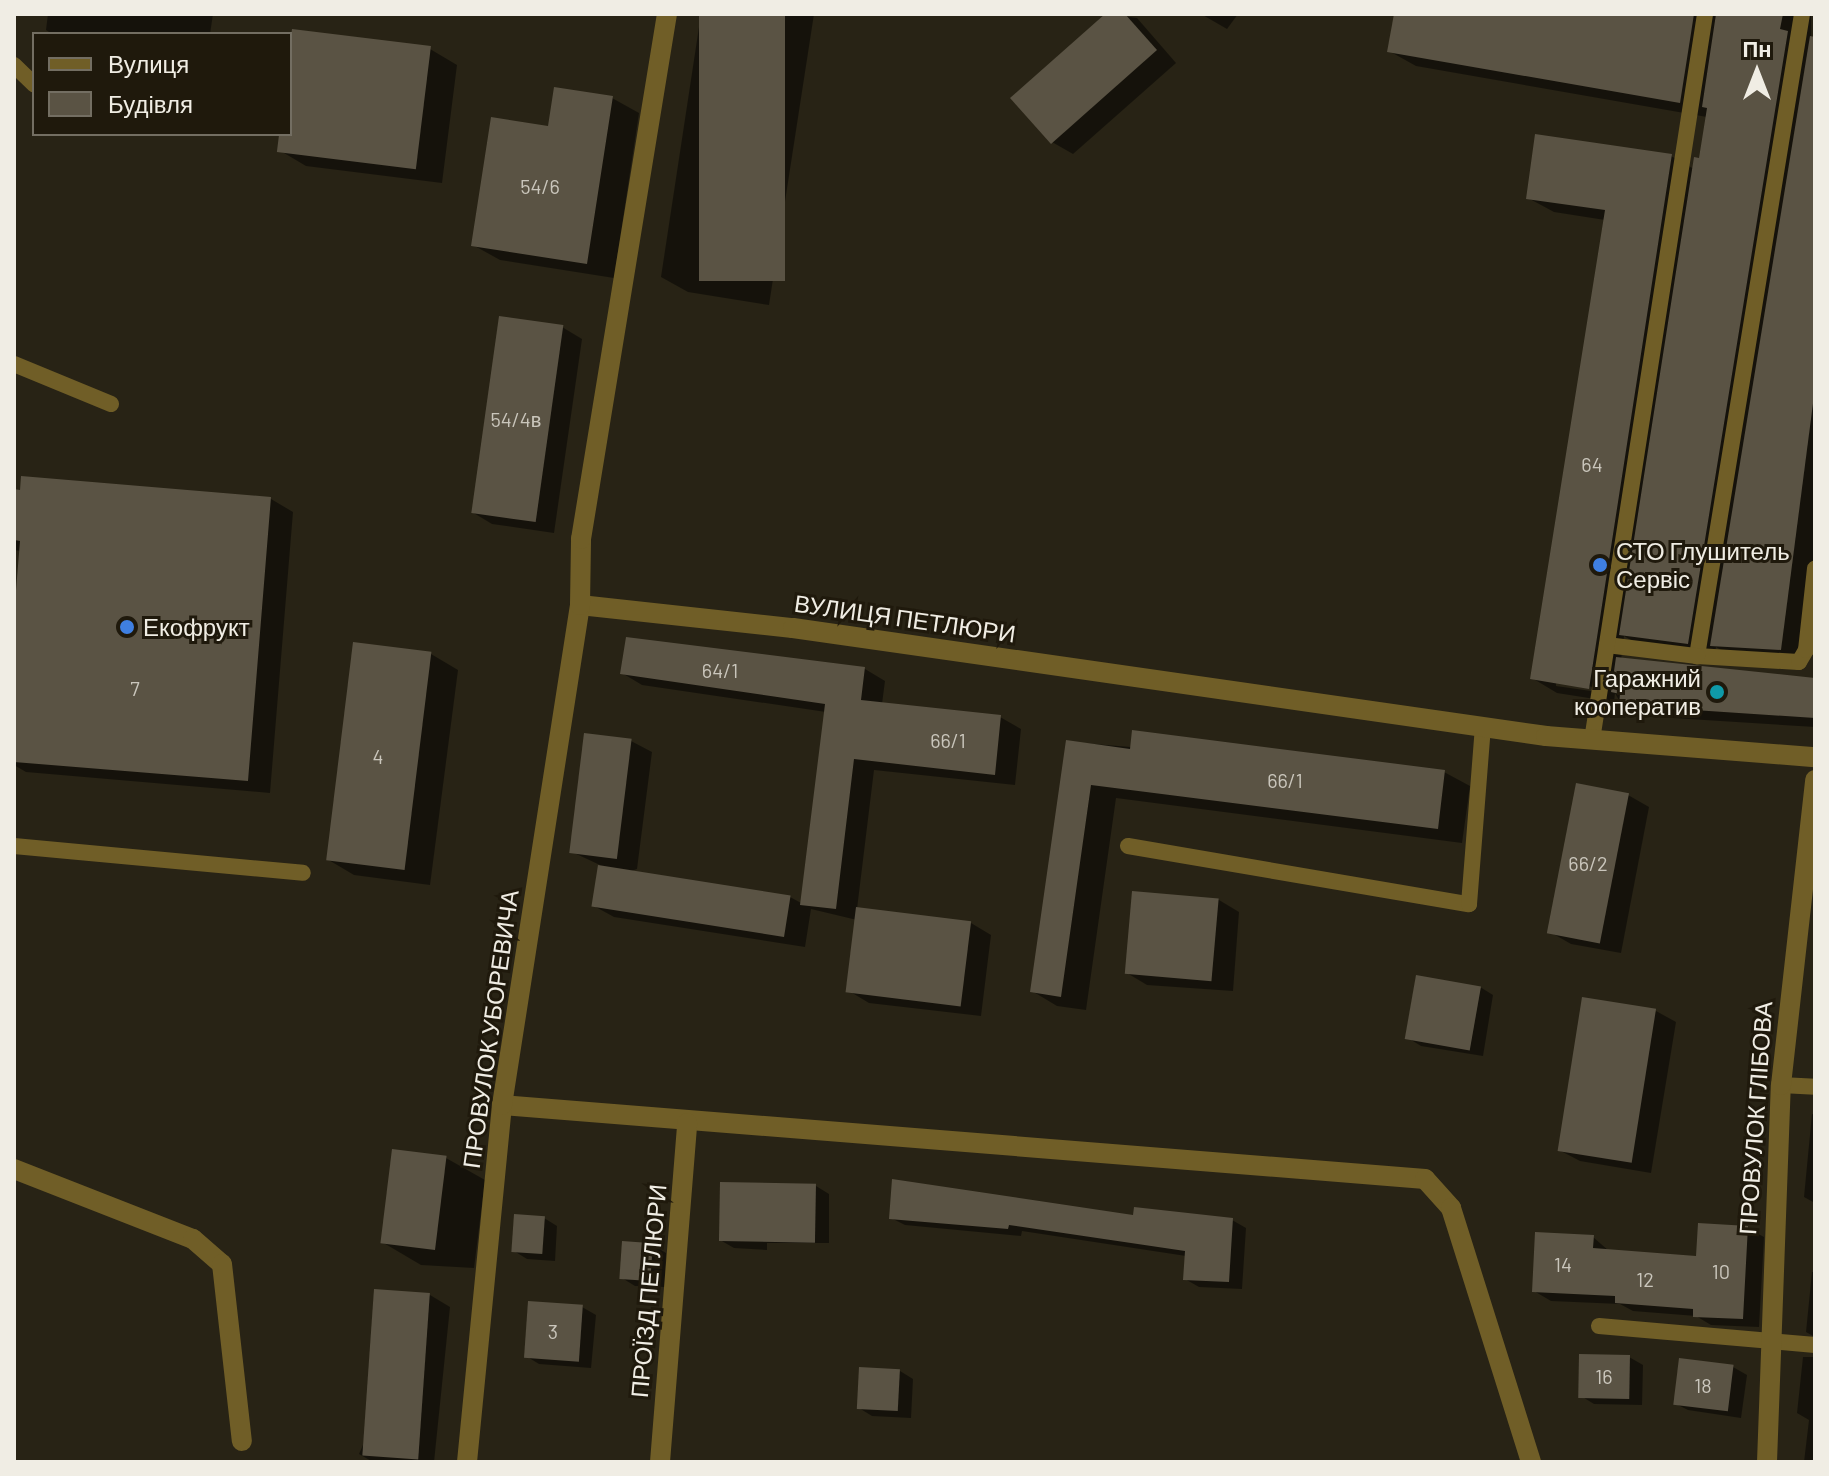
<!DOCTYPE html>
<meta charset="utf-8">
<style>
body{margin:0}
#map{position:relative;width:1829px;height:1476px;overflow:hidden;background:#282315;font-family:Barlow,sans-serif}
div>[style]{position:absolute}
.shadow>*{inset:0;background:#0007}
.building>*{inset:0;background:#5a5344;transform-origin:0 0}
.service>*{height:16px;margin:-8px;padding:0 8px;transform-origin:8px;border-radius:8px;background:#705e27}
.minor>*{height:20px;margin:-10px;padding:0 10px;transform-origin:10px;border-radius:10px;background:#705e27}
.dots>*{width:22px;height:22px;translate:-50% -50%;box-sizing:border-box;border:4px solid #1f190c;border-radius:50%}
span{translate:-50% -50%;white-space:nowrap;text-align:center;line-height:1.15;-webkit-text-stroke:6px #1f190c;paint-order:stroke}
.number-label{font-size:20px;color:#cac6bc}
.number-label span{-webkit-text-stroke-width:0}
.poi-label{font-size:24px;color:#f0ede4}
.left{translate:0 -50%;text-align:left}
.right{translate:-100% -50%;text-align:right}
.street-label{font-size:24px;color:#f0ede4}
.frame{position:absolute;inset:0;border:16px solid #f0ede4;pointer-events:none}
.legend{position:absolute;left:32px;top:32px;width:260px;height:104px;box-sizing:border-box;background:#1f190c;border:2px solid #736e62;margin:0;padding:10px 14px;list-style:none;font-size:24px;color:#f0ede4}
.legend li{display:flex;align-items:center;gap:16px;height:40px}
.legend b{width:40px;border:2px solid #736e62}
.north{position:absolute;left:1717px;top:32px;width:80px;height:80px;-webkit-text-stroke:6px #1f190c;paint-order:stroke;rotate:0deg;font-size:22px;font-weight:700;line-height:32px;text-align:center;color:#f0ede4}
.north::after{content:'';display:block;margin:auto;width:28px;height:36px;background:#f0ede4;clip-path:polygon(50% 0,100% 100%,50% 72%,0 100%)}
</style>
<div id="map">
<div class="shadow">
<div style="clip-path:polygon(48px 14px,213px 14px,210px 34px,52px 34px,46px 30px)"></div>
<div style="clip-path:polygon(701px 14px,814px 14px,769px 305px,688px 292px,661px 277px)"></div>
<div style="clip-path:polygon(1108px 14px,1137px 18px,1176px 63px,1073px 154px,1052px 142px)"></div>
<div style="clip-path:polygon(1201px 14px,1238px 14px,1227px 29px)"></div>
<div style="clip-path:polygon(evenodd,1396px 14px,1811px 14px,1815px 633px,1807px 664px,1738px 660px,1716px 647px,1714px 658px,1648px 650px,1624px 636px,1621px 660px,1815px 679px,1815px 727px,1641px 716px,1621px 704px,1615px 693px,1614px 702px,1557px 693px,1532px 678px,1605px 220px,1554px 212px,1528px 198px,1671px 156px,1694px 169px,1701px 160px,1707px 117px,1416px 66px,1389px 51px,1396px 14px,1556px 681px,1599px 688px,1598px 692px,1556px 686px,1556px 681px)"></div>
<div style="clip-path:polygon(294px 31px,430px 49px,457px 65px,442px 183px,306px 166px,279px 150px,281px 134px,290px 134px)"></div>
<div style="clip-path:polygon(612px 98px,639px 113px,614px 278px,500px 260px,473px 245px)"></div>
<div style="clip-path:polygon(562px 327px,582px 339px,554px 533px,492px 524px,472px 512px)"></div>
<div style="clip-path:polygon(14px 491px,271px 499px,293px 512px,270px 793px,26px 772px,14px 765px,14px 639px,21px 551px,14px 550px)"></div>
<div style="clip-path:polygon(355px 644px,431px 654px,458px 670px,430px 885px,354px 875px,327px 859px)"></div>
<div style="clip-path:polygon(865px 669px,885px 681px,882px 704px,1000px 717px,1021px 729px,1015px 785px,874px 770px,857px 909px,971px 923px,991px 935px,981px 1016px,869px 1003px,849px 991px,857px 920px,811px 909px,805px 947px,614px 917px,594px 906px,600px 865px,572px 852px,631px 741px,652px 752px,637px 869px,628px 872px,790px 897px,803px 904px,826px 712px,642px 685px,622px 673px)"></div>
<div style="clip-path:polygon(1068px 742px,1444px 772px,1470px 786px,1462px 843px,1116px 798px,1086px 1010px,1057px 1006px,1032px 991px)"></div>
<div style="clip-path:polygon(1628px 795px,1649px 807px,1621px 953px,1571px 944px,1550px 932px)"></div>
<div style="clip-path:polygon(1134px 893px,1219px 900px,1239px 912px,1233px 991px,1147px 985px,1127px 973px)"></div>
<div style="clip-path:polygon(1480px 987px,1493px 995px,1483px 1056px,1421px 1046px,1408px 1038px)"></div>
<div style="clip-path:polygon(1656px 1011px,1676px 1022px,1651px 1173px,1580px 1161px,1559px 1150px)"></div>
<div style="clip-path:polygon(1812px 1114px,1815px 1115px,1815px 1203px,1804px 1197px)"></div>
<div style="clip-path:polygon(446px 1158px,485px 1180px,474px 1268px,421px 1265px,382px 1242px)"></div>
<div style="clip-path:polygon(816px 1186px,829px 1194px,829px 1243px,767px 1243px,767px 1250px,734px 1248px,720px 1240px)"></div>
<div style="clip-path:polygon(1135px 1217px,1232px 1220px,1246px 1228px,1242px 1289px,1199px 1287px,1185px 1279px,1186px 1256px,1022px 1231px,1021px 1236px,905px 1225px,891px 1218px)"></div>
<div style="clip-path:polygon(544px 1218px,557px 1226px,555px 1261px,527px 1259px,514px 1251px)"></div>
<div style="clip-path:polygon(1747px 1228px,1764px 1237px,1759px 1327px,1711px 1325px,1696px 1316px,1633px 1311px,1620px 1304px,1551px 1301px,1534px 1291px,1593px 1237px,1609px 1251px,1698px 1258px)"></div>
<div style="clip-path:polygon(653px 1245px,666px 1253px,665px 1287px,635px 1286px,622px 1278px)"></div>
<div style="clip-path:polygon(1812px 1272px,1815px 1272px,1815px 1337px,1806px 1332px)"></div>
<div style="clip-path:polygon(430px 1295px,450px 1307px,434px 1462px,373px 1462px,359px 1454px)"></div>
<div style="clip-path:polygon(582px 1307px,596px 1315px,591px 1368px,539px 1364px,526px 1356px)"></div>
<div style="clip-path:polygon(1629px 1357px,1643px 1365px,1642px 1405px,1594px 1404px,1581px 1396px)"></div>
<div style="clip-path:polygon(1803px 1357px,1815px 1357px,1815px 1462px,1804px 1462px,1809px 1420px,1797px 1413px)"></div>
<div style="clip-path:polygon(1733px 1367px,1747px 1375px,1741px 1418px,1688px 1410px,1674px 1403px)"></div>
<div style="clip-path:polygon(900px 1371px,913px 1379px,911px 1418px,872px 1416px,859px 1408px)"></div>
</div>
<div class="building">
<div style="left:699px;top:14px;width:86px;height:267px"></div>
<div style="clip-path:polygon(1105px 14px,1125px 14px,1157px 50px,1051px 144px,1010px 98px)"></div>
<div style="clip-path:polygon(1394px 14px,1694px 14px,1680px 103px,1387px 52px)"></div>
<div style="clip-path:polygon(1716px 14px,1783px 14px,1780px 29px,1788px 31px,1688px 644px,1619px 635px,1694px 157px,1699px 158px,1707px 108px,1702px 107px)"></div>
<div style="left:292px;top:29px;width:140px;height:124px;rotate:7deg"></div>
<div style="clip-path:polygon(1810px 36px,1815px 37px,1815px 388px,1781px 650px,1710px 646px)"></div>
<div style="clip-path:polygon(554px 87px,613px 96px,587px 264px,471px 246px,491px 117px,548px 126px)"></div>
<div style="clip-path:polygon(1535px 134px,1672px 154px,1589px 689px,1530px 679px,1605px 210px,1526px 199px)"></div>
<div style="left:499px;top:316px;width:65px;height:199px;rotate:8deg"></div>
<div style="clip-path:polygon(21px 476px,271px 497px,248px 781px,14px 762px,14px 615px,20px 541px,14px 540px,14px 489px,20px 490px)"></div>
<div style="clip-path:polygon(626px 637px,865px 667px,861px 700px,1001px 715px,995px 775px,854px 759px,836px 909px,800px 905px,825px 704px,620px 674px)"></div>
<div style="left:353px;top:642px;width:79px;height:220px;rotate:7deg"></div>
<div style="clip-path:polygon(1616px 657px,1815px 678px,1815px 718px,1619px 705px,1620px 694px,1611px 692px)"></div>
<div style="clip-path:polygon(1132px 730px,1445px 770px,1438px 829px,1091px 785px,1061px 997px,1030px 992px,1066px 740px,1130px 749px)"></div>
<div style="left:584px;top:733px;width:48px;height:121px;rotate:7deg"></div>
<div style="left:1576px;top:783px;width:54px;height:153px;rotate:11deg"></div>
<div style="left:598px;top:865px;width:195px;height:42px;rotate:9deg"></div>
<div style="left:1132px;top:891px;width:87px;height:83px;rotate:5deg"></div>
<div style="left:856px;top:907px;width:116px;height:86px;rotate:7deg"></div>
<div style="left:1416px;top:975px;width:66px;height:65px;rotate:10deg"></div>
<div style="left:1582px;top:997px;width:75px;height:156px;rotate:9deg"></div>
<div style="left:392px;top:1149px;width:55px;height:95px;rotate:7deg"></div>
<div style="clip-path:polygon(892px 1179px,1133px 1215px,1134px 1207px,1233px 1218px,1229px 1282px,1183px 1280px,1185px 1251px,1009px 1225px,1008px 1229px,889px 1219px)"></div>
<div style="left:720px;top:1182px;width:96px;height:59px;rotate:1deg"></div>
<div style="left:514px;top:1214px;width:31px;height:38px;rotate:4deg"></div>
<div style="clip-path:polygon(1698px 1223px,1748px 1226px,1743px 1319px,1693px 1317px,1693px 1309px,1615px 1303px,1615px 1296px,1532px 1292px,1535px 1232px,1594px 1235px,1593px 1248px,1696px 1256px)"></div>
<div style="left:622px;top:1241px;width:31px;height:38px;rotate:4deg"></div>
<div style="left:374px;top:1289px;width:56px;height:167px;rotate:4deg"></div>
<div style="left:528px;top:1301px;width:55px;height:57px;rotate:4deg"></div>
<div style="left:1579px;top:1354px;width:51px;height:44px;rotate:1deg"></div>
<div style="left:1679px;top:1358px;width:55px;height:47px;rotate:7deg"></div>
<div style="left:859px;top:1367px;width:41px;height:42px;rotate:3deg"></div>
</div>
<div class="service">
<div style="left:1802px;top:14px;width:651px;rotate:99.29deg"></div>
<div style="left:1697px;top:656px;width:102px;rotate:3.4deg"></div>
<div style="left:1799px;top:662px;width:14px;rotate:-60deg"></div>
<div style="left:1806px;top:650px;width:82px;rotate:-83.7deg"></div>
<div style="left:14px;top:65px;width:28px;rotate:44deg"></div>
<div style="left:14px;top:364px;width:105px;rotate:22.4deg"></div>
<div style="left:1607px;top:645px;width:91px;rotate:7deg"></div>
<div style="left:1592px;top:740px;width:735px;rotate:-81.15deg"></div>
<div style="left:14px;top:846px;width:290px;rotate:5.3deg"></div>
<div style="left:1128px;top:846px;width:346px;rotate:9.7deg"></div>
<div style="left:1469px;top:904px;width:178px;rotate:-85.5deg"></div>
<div style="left:1781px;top:1085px;width:34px;rotate:3deg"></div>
<div style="left:1599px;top:1326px;width:217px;rotate:5deg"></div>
</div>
<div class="minor">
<div style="left:580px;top:605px;width:214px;rotate:6.2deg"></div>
<div style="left:793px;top:628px;width:761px;rotate:8.16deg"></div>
<div style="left:1546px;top:736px;width:270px;rotate:4.5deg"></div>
<div style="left:502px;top:1105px;width:926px;rotate:4.58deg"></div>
<div style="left:1425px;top:1179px;width:39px;rotate:48deg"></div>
<div style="left:1451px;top:1208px;width:266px;rotate:72.5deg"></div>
<div style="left:14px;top:1169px;width:192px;rotate:21.4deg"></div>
<div style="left:193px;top:1239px;width:38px;rotate:41deg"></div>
<div style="left:222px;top:1264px;width:178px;rotate:83.6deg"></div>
<div style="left:467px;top:1462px;width:359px;rotate:-84.4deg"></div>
<div style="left:502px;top:1105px;width:506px;rotate:-81.13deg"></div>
<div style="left:580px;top:605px;width:66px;rotate:-89.1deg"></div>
<div style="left:581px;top:539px;width:532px;rotate:-80.7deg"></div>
<div style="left:660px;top:1462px;width:340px;rotate:-85.4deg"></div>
<div style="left:1767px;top:1462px;width:377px;rotate:-87.9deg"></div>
<div style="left:1781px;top:1085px;width:307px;rotate:-83.6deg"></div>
</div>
<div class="dots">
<div style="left:1600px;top:565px;background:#3f7fe0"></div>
<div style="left:127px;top:627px;background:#3f7fe0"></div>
<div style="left:1717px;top:692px;background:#0f9aa8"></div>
</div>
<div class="number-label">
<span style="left:540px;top:186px">54/6</span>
<span style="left:516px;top:419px">54/4в</span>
<span style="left:1592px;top:464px">64</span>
<span style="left:720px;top:670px">64/1</span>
<span style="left:135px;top:688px">7</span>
<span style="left:948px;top:740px">66/1</span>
<span style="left:378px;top:756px">4</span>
<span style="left:1285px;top:780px">66/1</span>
<span style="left:1588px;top:863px">66/2</span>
<span style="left:1563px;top:1264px">14</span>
<span style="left:1721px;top:1271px">10</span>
<span style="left:1645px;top:1279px">12</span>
<span style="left:553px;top:1331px">3</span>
<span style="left:1604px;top:1376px">16</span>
<span style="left:1703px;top:1385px">18</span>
</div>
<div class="poi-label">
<span class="left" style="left:1616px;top:565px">СТО Глушитель<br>Сервіс</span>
<span class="left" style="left:143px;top:627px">Екофрукт</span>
<span class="right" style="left:1701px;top:692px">Гаражний<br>кооператив</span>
</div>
<div class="street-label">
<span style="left:905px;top:618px;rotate:8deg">ВУЛИЦЯ ПЕТЛЮРИ</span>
<span style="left:490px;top:1029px;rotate:-82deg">ПРОВУЛОК УБОРЕВИЧА</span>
<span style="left:1755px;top:1118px;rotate:-86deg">ПРОВУЛОК ГЛІБОВА</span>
<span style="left:648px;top:1291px;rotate:-85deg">ПРОЇЗД ПЕТЛЮРИ</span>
</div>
<div class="frame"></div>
<ul class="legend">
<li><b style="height:10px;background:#705e27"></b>Вулиця</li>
<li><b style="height:22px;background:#5a5344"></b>Будівля</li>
</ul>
<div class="north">Пн</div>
</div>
